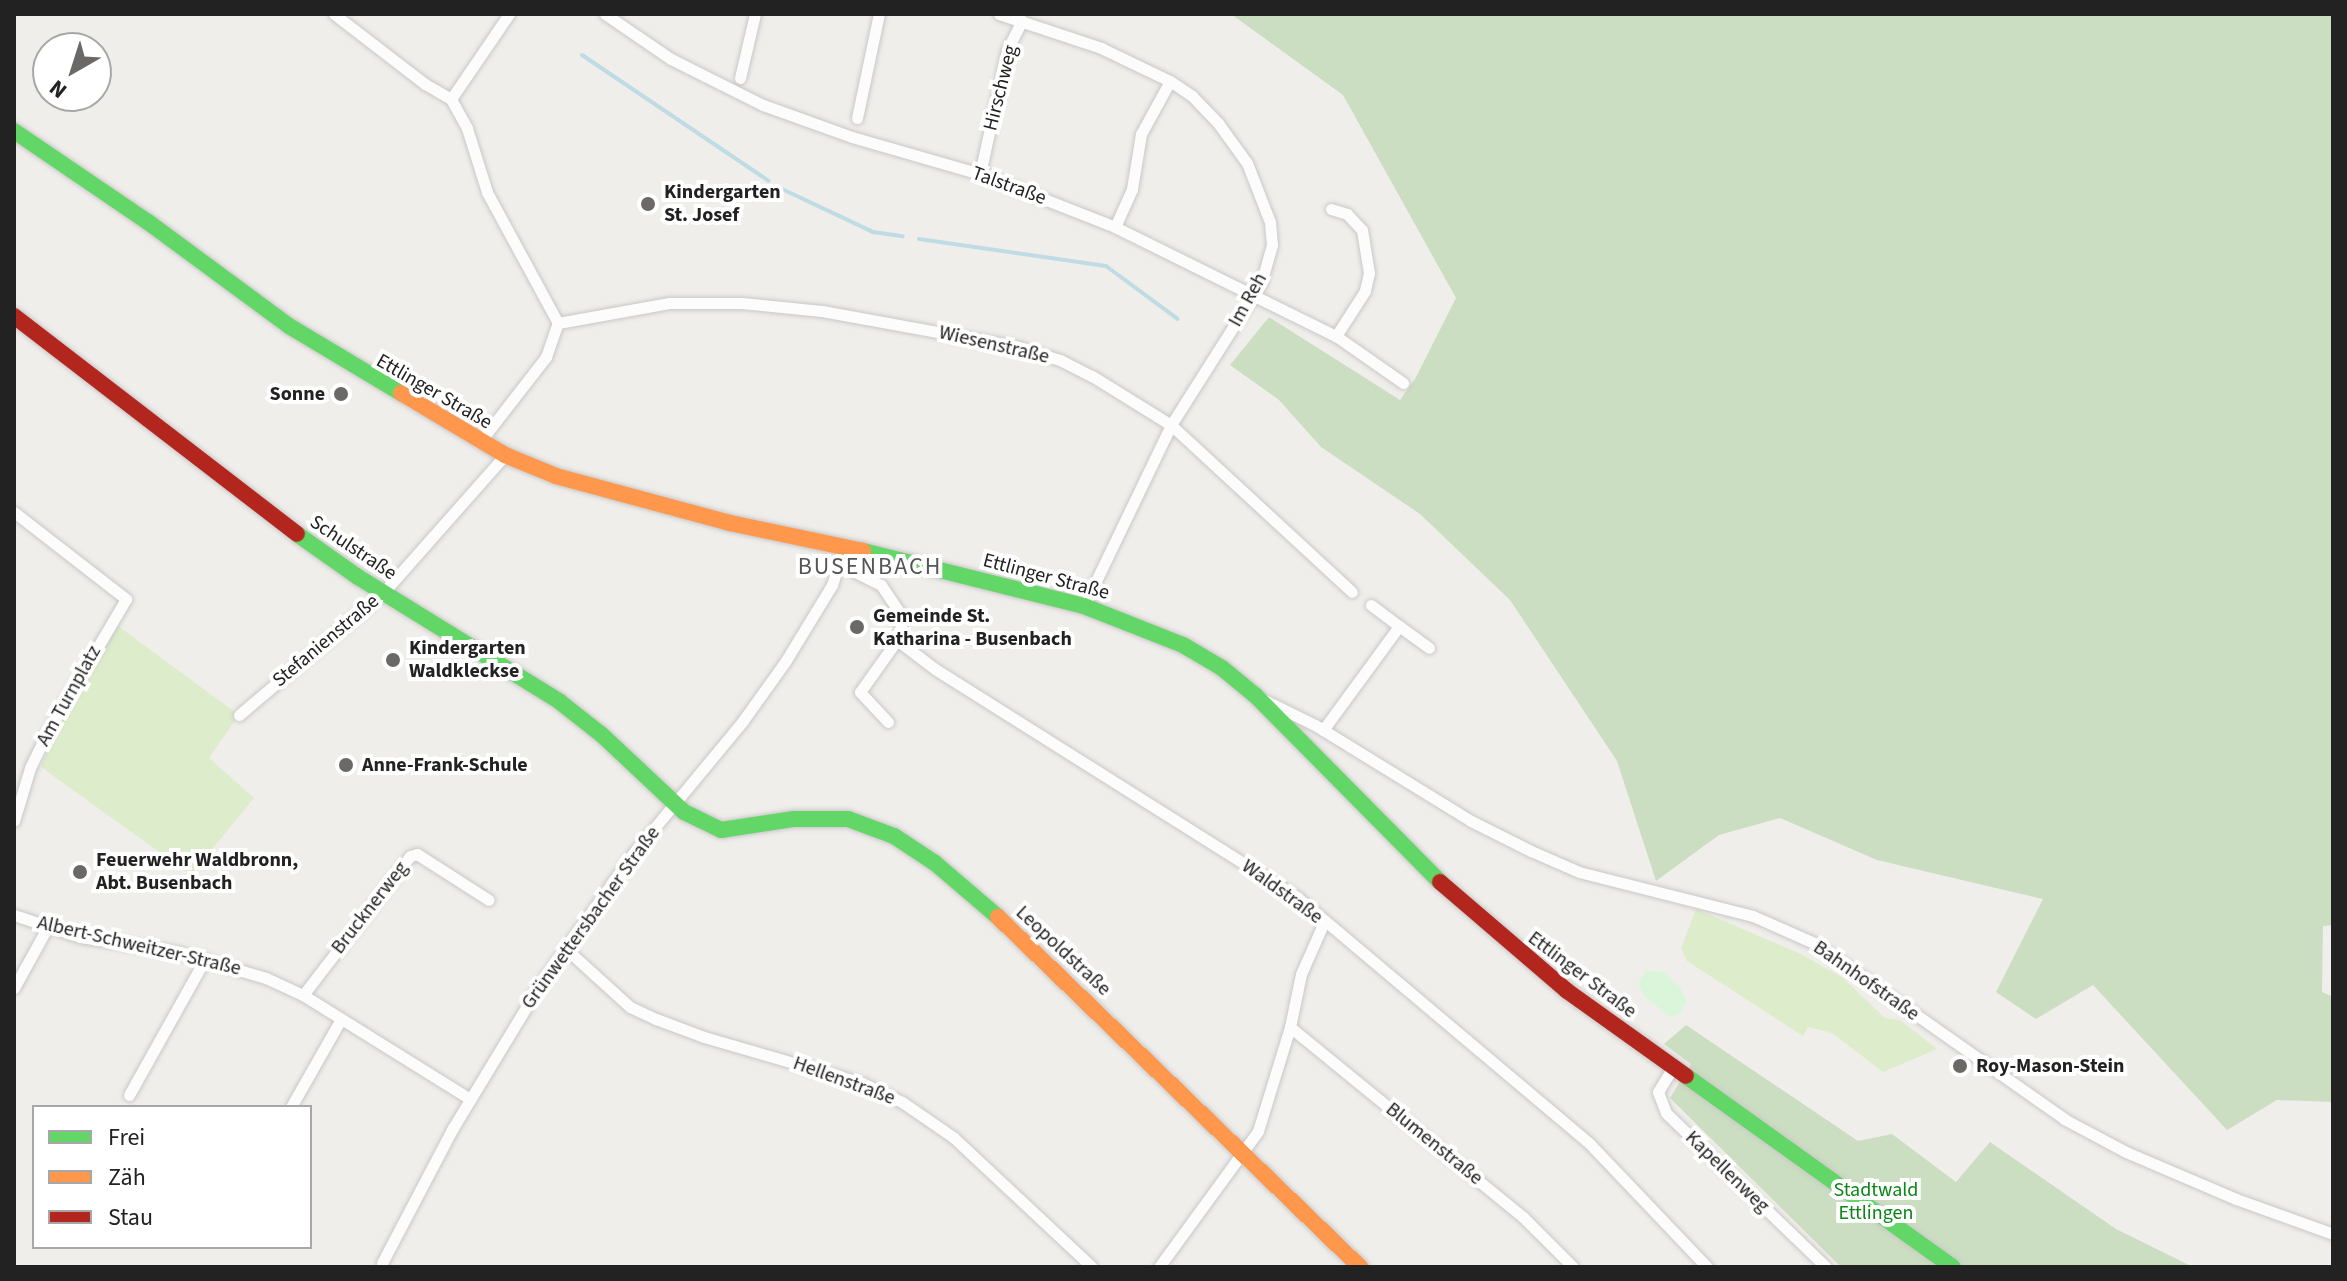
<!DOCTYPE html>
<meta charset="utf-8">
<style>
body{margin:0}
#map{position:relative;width:2347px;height:1281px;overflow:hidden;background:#f0eeeb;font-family:"Source Sans 3",sans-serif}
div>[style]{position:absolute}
.grass>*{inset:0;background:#ddeccb}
.forest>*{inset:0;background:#cbdec1}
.park>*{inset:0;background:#daf5da}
.stream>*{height:4px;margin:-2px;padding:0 2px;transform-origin:2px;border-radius:2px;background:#bfdbe3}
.roads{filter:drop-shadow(0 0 2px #c9c8c7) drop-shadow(0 0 2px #c9c8c7)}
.street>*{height:11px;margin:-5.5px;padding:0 5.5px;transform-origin:5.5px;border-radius:5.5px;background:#fdfcfc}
.fast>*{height:16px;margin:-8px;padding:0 8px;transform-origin:8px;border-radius:8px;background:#63d668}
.slow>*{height:16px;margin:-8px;padding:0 8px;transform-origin:8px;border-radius:8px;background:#ff974d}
.jam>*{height:16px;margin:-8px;padding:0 8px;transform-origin:8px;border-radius:8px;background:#b3261e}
.dots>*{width:22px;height:22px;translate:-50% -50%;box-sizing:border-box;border:4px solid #fff;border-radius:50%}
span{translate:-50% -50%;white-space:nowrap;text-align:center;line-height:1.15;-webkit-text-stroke:8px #fff;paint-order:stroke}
.street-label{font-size:20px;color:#222}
.poi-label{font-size:20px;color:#222;font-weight:700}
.left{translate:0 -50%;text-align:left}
.right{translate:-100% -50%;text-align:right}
.park-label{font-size:20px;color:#0c8416}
.quarter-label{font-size:24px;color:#555;letter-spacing:2px}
.frame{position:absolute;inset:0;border:16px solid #222;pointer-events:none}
.legend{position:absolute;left:32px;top:1105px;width:280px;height:144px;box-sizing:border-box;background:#fff;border:2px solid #a7a7a7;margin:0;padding:10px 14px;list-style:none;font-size:24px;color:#222}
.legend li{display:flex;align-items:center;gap:16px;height:40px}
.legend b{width:40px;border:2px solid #a7a7a7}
.north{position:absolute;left:32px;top:32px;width:80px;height:80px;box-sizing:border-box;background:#fff;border:2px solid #a7a7a7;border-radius:50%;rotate:219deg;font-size:22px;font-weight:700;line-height:32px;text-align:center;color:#222}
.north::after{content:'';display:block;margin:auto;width:28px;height:36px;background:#6a6968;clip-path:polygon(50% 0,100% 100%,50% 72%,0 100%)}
</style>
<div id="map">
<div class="grass">
<div style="clip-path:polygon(118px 626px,239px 715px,209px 758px,254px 798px,191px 875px,41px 767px,68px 703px)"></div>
<div style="clip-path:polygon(1696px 909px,1801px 954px,1843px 978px,1885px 1018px,1900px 1020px,1937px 1049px,1883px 1072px,1832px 1033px,1808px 1027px,1803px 1036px,1687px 961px,1681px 949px)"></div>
</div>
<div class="forest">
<div style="clip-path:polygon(1231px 14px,2333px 14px,2333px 925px,2323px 926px,2322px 992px,2333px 997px,2333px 1102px,2277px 1100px,2227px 1130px,2093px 985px,2036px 1019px,1996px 992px,2043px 899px,1877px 860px,1780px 818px,1719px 835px,1656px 881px,1617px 761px,1510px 600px,1420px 514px,1321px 447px,1279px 400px,1230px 365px,1269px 317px,1400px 400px,1415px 379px,1456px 298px,1343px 95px)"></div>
<div style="clip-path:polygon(1686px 1025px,1858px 1141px,1892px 1134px,1956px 1182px,1990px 1142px,2116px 1229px,2193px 1267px,1841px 1267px,1670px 1098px,1691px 1064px,1664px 1044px)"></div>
</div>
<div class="park">
<div style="clip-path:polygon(1645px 971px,1664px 972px,1679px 986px,1687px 1001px,1680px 1013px,1671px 1017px,1645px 997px,1638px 984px)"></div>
</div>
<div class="stream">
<div style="left:582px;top:55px;width:225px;rotate:34deg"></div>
<div style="left:782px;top:189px;width:101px;rotate:25.3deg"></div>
<div style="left:873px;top:232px;width:30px;rotate:8deg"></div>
<div style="left:919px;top:239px;width:189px;rotate:8.2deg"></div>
<div style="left:1106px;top:266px;width:89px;rotate:36.4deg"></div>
</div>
<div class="roads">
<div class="street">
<div style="left:334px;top:14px;width:115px;rotate:37.6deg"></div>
<div style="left:425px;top:84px;width:30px;rotate:30deg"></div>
<div style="left:605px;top:14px;width:80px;rotate:34.3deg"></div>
<div style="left:671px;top:59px;width:103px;rotate:26.6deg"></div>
<div style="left:763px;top:105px;width:95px;rotate:19.8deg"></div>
<div style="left:852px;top:137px;width:133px;rotate:16.1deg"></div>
<div style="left:980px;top:174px;width:145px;rotate:21.4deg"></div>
<div style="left:1115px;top:227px;width:246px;rotate:26.3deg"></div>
<div style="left:1336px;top:336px;width:82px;rotate:35deg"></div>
<div style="left:999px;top:14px;width:108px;rotate:18.4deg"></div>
<div style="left:1101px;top:48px;width:76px;rotate:25.6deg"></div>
<div style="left:1170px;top:81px;width:27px;rotate:34deg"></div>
<div style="left:1192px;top:96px;width:37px;rotate:46deg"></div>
<div style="left:1218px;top:123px;width:49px;rotate:54.1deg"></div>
<div style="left:1247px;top:163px;width:63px;rotate:68.7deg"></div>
<div style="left:1270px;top:222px;width:23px;rotate:85deg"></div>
<div style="left:1272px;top:245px;width:40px;rotate:106deg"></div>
<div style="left:1261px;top:283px;width:168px;rotate:122.4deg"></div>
<div style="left:1171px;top:425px;width:201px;rotate:115.7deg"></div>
<div style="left:740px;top:78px;width:66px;rotate:-76.8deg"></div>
<div style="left:857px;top:118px;width:106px;rotate:-78.1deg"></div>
<div style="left:980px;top:174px;width:127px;rotate:-77.7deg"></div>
<div style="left:1007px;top:50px;width:33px;rotate:-63deg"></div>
<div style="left:1331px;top:209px;width:17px;rotate:17deg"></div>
<div style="left:1347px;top:214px;width:22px;rotate:47deg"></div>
<div style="left:1362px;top:230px;width:44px;rotate:80.8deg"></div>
<div style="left:1369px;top:273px;width:18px;rotate:103deg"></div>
<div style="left:1365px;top:291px;width:54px;rotate:122.8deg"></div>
<div style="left:1115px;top:227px;width:42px;rotate:-65.9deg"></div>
<div style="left:1132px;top:189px;width:56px;rotate:-80.7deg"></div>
<div style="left:1141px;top:134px;width:60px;rotate:-61.3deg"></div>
<div style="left:558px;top:323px;width:113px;rotate:-10.2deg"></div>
<div style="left:669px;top:303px;width:73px"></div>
<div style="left:742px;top:303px;width:80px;rotate:5.7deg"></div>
<div style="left:822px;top:311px;width:196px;rotate:10.3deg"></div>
<div style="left:1015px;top:346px;width:47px;rotate:17.3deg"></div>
<div style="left:1060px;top:360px;width:36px;rotate:27deg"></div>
<div style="left:1092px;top:376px;width:93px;rotate:31.8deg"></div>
<div style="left:1171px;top:425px;width:246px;rotate:42.7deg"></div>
<div style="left:480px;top:442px;width:108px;rotate:-52.2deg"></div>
<div style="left:546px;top:357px;width:36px;rotate:-71deg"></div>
<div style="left:558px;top:323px;width:149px;rotate:-118.5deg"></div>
<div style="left:487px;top:192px;width:67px;rotate:-107.4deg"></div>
<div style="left:467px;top:128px;width:33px;rotate:-119deg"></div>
<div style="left:451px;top:99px;width:103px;rotate:-55.7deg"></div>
<div style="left:14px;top:512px;width:142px;rotate:37.8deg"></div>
<div style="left:126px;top:599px;width:158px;rotate:120.5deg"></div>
<div style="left:46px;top:735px;width:37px;rotate:116deg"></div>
<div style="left:30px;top:768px;width:55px;rotate:106.8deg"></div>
<div style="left:841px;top:565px;width:45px;rotate:26.6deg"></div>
<div style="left:881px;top:585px;width:32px;rotate:56deg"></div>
<div style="left:899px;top:612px;width:13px;rotate:81deg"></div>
<div style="left:901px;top:625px;width:16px;rotate:105deg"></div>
<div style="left:897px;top:640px;width:48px;rotate:37.3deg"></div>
<div style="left:935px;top:669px;width:429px;rotate:32.2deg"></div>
<div style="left:1298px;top:898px;width:380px;rotate:40.1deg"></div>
<div style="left:1589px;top:1143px;width:171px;rotate:46.4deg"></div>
<div style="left:1371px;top:605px;width:35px;rotate:37deg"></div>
<div style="left:1258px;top:697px;width:64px;rotate:26.2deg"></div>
<div style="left:1315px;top:725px;width:183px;rotate:31.6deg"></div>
<div style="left:1471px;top:821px;width:67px;rotate:26.6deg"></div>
<div style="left:1531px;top:851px;width:52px;rotate:23.6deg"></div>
<div style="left:1579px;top:872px;width:179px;rotate:14.2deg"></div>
<div style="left:1753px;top:916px;width:67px;rotate:23.9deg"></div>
<div style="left:1814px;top:943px;width:306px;rotate:35.1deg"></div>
<div style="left:2064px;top:1119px;width:70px;rotate:28deg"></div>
<div style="left:2126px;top:1152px;width:120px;rotate:23.1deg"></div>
<div style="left:2236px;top:1199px;width:103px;rotate:19.8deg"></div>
<div style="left:239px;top:715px;width:189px;rotate:-40.3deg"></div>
<div style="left:383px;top:593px;width:184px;rotate:-48.5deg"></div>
<div style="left:888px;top:722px;width:41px;rotate:-133deg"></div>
<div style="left:860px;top:692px;width:64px;rotate:-54.6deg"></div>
<div style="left:1323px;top:730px;width:129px;rotate:-53.8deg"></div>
<div style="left:1399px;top:626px;width:37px;rotate:36deg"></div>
<div style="left:14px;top:915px;width:70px;rotate:18.4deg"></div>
<div style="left:80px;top:937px;width:99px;rotate:8.7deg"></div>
<div style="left:178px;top:952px;width:92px;rotate:16.5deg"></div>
<div style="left:266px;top:978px;width:41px;rotate:24.7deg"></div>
<div style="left:303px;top:995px;width:197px;rotate:31.9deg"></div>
<div style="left:565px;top:948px;width:88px;rotate:42.2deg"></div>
<div style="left:630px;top:1007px;width:29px;rotate:25deg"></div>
<div style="left:656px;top:1019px;width:51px;rotate:20.6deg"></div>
<div style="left:704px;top:1037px;width:165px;rotate:16.2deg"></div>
<div style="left:862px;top:1083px;width:44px;rotate:25.4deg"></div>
<div style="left:902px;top:1102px;width:62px;rotate:34.5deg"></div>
<div style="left:953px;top:1137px;width:190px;rotate:43.1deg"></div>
<div style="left:14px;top:988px;width:68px;rotate:-61.2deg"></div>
<div style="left:303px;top:995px;width:175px;rotate:-52.4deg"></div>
<div style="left:410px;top:856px;width:7px;rotate:-16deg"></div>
<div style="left:417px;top:854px;width:85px;rotate:32.6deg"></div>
<div style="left:1290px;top:1027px;width:301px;rotate:39.2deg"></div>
<div style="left:1523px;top:1217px;width:71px;rotate:45deg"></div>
<div style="left:1673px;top:1067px;width:29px;rotate:121deg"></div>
<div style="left:1658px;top:1092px;width:22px;rotate:69deg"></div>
<div style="left:1666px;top:1113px;width:222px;rotate:43.9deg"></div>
<div style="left:129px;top:1095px;width:156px;rotate:-60.8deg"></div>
<div style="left:291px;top:1107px;width:101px;rotate:-60.4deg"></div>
<div style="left:382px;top:1263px;width:153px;rotate:-62.3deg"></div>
<div style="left:453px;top:1128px;width:166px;rotate:-58.8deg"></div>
<div style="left:539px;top:986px;width:161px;rotate:-54.6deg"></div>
<div style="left:632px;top:855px;width:173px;rotate:-50.4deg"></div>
<div style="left:742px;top:722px;width:74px;rotate:-54.4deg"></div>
<div style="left:785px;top:662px;width:90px;rotate:-58.6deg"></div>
<div style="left:832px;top:585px;width:40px;rotate:-72deg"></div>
<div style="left:1159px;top:1267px;width:168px;rotate:-53.9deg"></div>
<div style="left:1258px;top:1131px;width:109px;rotate:-72.9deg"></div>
<div style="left:1290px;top:1027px;width:54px;rotate:-78.3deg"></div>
<div style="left:1301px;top:974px;width:57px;rotate:-66.1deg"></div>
</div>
<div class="fast">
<div style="left:14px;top:131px;width:162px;rotate:34.2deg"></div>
<div style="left:148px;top:222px;width:175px;rotate:36.4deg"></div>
<div style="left:289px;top:326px;width:131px;rotate:30.9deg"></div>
<div style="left:297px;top:534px;width:75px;rotate:35.2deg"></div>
<div style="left:358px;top:577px;width:238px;rotate:31.7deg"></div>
<div style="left:560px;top:702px;width:53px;rotate:38.2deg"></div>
<div style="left:602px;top:735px;width:112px;rotate:43.2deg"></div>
<div style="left:684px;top:812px;width:41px;rotate:25.9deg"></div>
<div style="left:721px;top:830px;width:74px;rotate:-8.6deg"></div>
<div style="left:794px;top:819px;width:54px"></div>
<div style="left:848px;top:819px;width:49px;rotate:20.3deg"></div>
<div style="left:894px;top:836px;width:49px;rotate:33.4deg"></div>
<div style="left:935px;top:863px;width:83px;rotate:40.6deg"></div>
<div style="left:863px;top:551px;width:228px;rotate:14deg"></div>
<div style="left:1084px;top:606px;width:106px;rotate:21.5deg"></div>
<div style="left:1183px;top:645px;width:45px;rotate:30.5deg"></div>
<div style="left:1222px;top:668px;width:44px;rotate:39.5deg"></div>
<div style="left:1256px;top:696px;width:262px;rotate:45.3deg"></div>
<div style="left:1686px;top:1076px;width:328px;rotate:35.6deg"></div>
</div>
<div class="slow">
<div style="left:401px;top:393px;width:121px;rotate:30.8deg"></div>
<div style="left:505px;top:455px;width:55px;rotate:22.4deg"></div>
<div style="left:556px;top:476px;width:180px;rotate:15.1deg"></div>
<div style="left:730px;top:523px;width:136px;rotate:11.9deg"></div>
<div style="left:998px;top:917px;width:504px;rotate:44.03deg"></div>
</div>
<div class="jam">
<div style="left:14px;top:316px;width:357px;rotate:37.6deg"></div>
<div style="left:1440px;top:882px;width:167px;rotate:40.6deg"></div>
<div style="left:1567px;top:991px;width:146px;rotate:35.5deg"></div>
</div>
</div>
<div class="dots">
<div style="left:648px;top:204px;background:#6a6968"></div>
<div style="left:341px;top:394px;background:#6a6968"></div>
<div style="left:857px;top:627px;background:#6a6968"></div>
<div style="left:393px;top:660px;background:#6a6968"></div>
<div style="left:346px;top:765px;background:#6a6968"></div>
<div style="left:80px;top:872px;background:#6a6968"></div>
<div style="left:1960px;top:1066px;background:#6a6968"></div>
</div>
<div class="street-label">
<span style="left:1001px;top:88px;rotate:-76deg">Hirschweg</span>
<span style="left:1009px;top:186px;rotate:20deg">Talstraße</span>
<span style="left:1248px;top:300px;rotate:-61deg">Im Reh</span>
<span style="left:994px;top:345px;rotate:13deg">Wiesenstraße</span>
<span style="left:434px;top:392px;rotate:30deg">Ettlinger Straße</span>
<span style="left:353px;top:548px;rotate:34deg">Schulstraße</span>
<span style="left:1046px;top:577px;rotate:15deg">Ettlinger Straße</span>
<span style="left:326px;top:641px;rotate:-40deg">Stefanienstraße</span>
<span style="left:69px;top:696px;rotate:-61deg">Am Turnplatz</span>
<span style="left:1282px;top:892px;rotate:36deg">Waldstraße</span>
<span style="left:370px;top:908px;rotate:-52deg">Brucknerweg</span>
<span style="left:591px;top:918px;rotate:-54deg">Grünwettersbacher Straße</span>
<span style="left:139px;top:946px;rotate:13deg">Albert-Schweitzer-Straße</span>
<span style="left:1063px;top:951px;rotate:43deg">Leopoldstraße</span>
<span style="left:1582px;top:975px;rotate:37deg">Ettlinger Straße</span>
<span style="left:1866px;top:981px;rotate:35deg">Bahnhofstraße</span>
<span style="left:844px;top:1081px;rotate:20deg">Hellenstraße</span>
<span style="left:1434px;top:1144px;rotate:39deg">Blumenstraße</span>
<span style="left:1727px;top:1172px;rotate:44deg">Kapellenweg</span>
</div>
<div class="poi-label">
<span class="left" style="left:664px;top:204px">Kindergarten<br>St. Josef</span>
<span class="right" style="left:325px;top:394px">Sonne</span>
<span class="left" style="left:873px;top:628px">Gemeinde St.<br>Katharina - Busenbach</span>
<span class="left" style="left:409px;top:660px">Kindergarten<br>Waldkleckse</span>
<span class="left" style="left:362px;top:765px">Anne-Frank-Schule</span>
<span class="left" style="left:96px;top:872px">Feuerwehr Waldbronn,<br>Abt. Busenbach</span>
<span class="left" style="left:1976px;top:1066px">Roy-Mason-Stein</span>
</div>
<div class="park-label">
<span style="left:1876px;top:1202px">Stadtwald<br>Ettlingen</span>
</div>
<div class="quarter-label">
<span style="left:870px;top:567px">BUSENBACH</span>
</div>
<div class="frame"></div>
<ul class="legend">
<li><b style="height:10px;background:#63d668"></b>Frei</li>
<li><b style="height:10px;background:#ff974d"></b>Zäh</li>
<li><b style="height:10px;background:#b3261e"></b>Stau</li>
</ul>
<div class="north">N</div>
</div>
